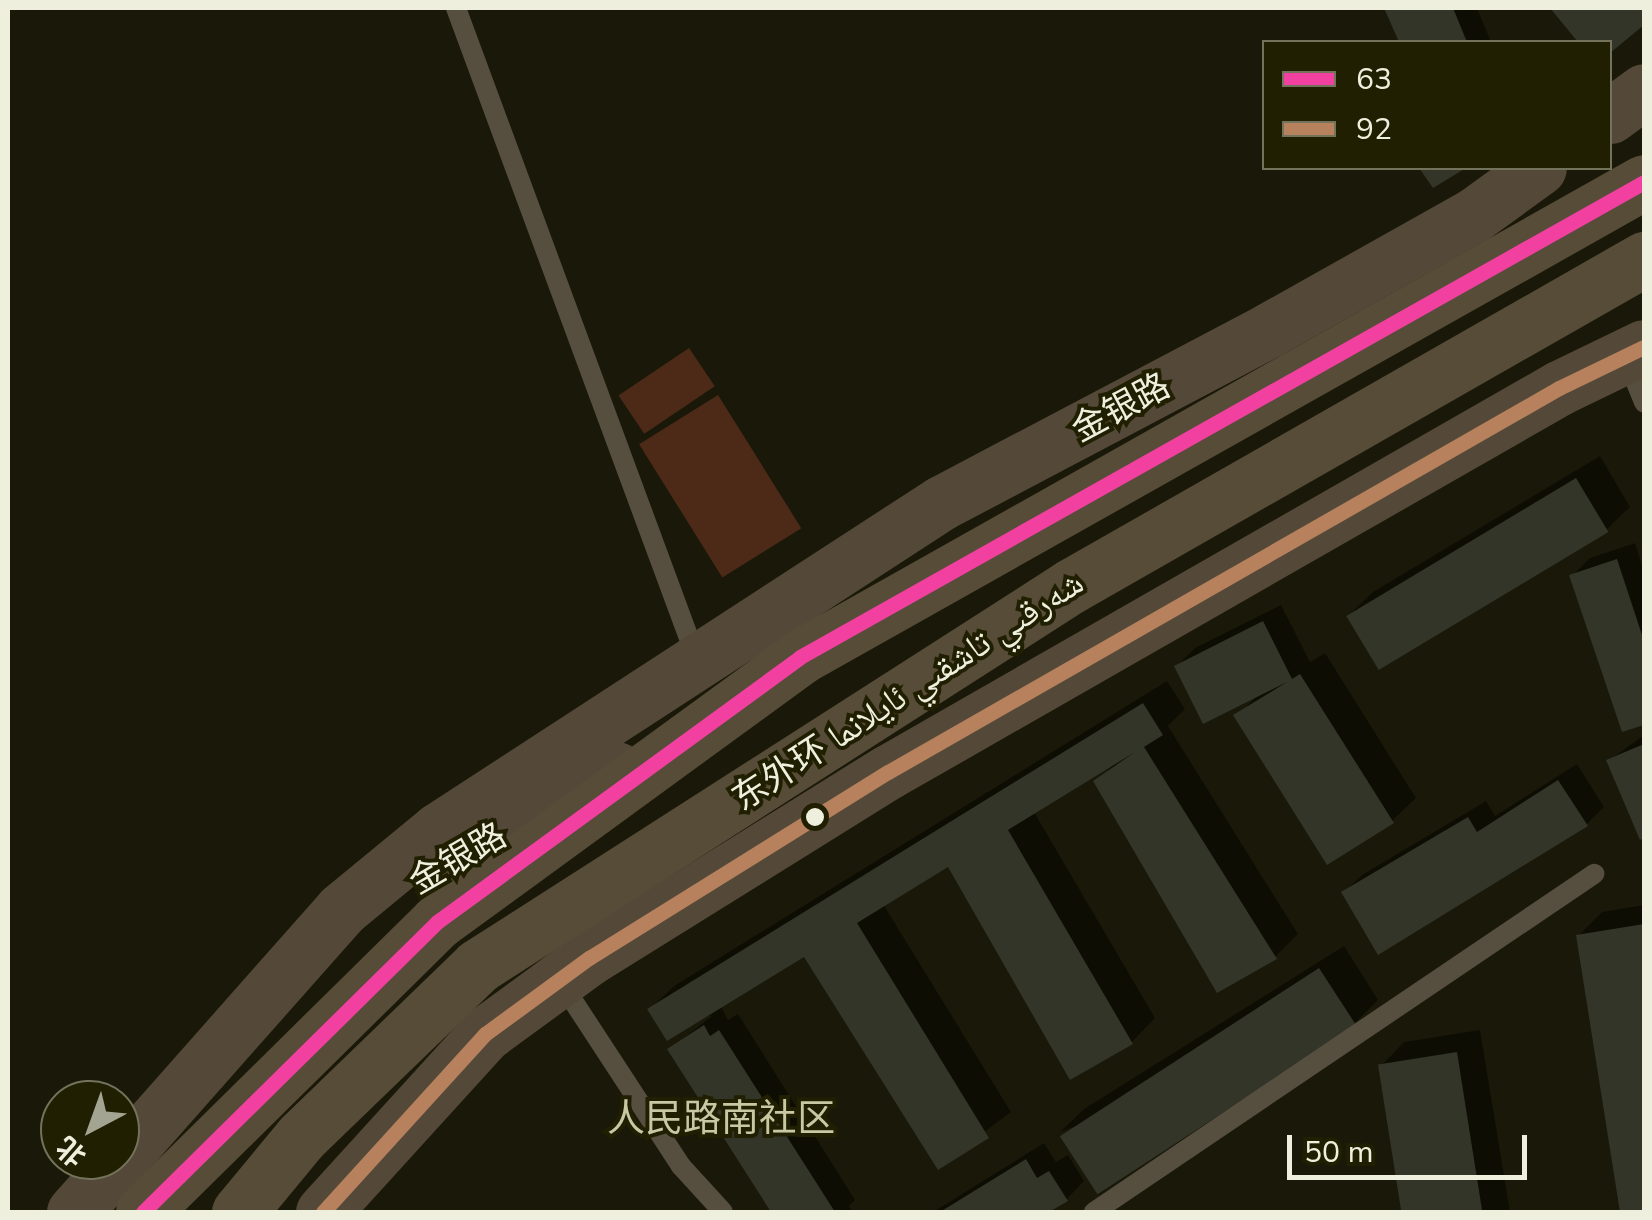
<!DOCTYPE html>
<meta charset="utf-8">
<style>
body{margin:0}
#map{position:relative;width:1652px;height:1220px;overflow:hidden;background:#1a1909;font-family:"Nunito Sans","Noto Naskh Arabic","Noto Sans SC",sans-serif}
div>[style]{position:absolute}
.green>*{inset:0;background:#4d2a18;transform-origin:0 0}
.shadow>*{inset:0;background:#0007}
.building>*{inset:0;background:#323528;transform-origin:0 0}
.service>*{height:20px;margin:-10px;padding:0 10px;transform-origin:10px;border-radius:10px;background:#564f40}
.primary>*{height:55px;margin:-27.5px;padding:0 27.5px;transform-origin:27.5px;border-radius:27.5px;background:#544938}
.trunk-bridge>*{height:55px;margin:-27.5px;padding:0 27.5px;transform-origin:27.5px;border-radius:27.5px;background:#574c38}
.bus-1>*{height:15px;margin:-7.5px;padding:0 7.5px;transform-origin:7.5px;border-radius:7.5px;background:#f240a1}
.bus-2>*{height:15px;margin:-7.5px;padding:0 7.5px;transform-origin:7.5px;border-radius:7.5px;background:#b6815c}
.dots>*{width:28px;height:28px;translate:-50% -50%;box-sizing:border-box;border:5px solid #211f02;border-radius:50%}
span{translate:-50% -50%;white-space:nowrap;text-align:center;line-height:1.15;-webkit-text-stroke:8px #211f02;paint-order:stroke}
.street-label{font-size:35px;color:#efefdd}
.neighbourhood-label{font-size:38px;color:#c9c8a4}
.frame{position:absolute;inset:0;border:10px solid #efefdd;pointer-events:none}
.legend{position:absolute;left:1262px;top:40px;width:350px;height:130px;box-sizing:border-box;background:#211f02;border:2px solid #73725a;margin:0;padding:12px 18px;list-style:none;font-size:30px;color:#efefdd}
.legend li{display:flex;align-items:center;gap:20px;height:50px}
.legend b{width:50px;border:2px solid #73725a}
.north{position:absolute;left:40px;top:1080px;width:100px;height:100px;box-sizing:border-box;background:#211f02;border:2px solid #73725a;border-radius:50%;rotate:221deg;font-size:28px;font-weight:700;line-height:40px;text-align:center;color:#efefdd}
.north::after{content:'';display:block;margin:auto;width:35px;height:45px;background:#a4a493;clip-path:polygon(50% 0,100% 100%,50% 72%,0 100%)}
.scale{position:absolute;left:1287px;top:1135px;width:240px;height:45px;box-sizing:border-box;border:5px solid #efefdd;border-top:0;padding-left:12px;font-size:30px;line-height:35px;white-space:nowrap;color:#efefdd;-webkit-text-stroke:8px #211f02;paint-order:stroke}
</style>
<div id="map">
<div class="green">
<div style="left:689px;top:348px;width:46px;height:85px;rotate:56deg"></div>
<div style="left:718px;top:395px;width:157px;height:93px;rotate:58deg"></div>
</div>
<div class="shadow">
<div style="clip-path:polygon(1387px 8px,1477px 8px,1491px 42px,1401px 42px)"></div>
<div style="clip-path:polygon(1553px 8px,1644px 8px,1644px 21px,1610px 50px,1610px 42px,1582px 42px)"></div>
<div style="clip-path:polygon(1600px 456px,1630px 507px,1606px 530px,1349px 615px,1373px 592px)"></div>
<div style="clip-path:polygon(1635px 543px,1644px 571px,1644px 722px,1623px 729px,1572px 576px,1590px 558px)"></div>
<div style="clip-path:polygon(1281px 605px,1310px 662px,1325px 653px,1416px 798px,1392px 821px,1237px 716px,1258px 695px,1177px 666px,1195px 648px)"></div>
<div style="clip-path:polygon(1167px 681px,1185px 709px,1168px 726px,1298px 934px,1275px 957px,1097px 782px,1113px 765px,1034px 812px,1155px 1018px,1132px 1042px,1071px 1077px,948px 864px,883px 904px,1011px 1112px,939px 1166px,804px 953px,720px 1005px,728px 1020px,738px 1014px,855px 1200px,849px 1206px,853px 1212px,774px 1212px,670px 1049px,712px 1016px,650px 1009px,674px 986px)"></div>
<div style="clip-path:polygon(1644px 735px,1644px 836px,1642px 837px,1608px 761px)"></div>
<div style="clip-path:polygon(1577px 764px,1604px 807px,1587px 824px,1344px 892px,1362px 875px,1486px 801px,1495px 816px)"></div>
<div style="clip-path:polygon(1644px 905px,1644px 1212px,1622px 1212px,1578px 936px,1602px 912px)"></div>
<div style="clip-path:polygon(1344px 946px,1378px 1000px,1354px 1024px,1060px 1132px,1084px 1109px)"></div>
<div style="clip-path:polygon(1480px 1030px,1510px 1212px,1405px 1212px,1381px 1066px,1404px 1042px)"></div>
<div style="clip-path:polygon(1044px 1143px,1056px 1162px,1068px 1155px,1084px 1181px,1067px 1199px,1044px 1212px,933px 1212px)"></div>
</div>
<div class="building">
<div style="clip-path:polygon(1384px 8px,1453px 8px,1467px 42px,1399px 42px)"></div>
<div style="clip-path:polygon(1550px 8px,1644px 8px,1644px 25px,1610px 53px,1610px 42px,1578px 42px)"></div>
<div style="clip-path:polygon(1419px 168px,1466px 168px,1433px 188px)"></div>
<div style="left:1576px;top:478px;width:63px;height:268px;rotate:59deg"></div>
<div style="clip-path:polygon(1617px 559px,1644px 641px,1644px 725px,1622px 732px,1569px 575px)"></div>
<div style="clip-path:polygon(1263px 621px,1292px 679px,1300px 674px,1394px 823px,1327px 865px,1233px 715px,1287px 682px,1203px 724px,1174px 666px)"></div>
<div style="clip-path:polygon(1143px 703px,1163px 735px,1144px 747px,1277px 959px,1217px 993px,1093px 781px,1135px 752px,1008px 830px,1133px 1044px,1070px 1080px,948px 867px,857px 923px,989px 1138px,938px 1170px,804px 957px,667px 1041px,647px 1009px)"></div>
<div style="clip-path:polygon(1644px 744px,1644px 838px,1640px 840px,1606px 760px)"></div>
<div style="clip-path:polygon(1558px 780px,1588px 826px,1378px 955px,1341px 892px,1468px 817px,1477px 832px)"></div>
<div style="clip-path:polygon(1644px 924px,1644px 1212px,1620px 1212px,1576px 935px)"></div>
<div style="left:1319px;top:968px;width:69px;height:309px;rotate:57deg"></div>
<div style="clip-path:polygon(704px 1025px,710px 1036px,719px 1030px,835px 1212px,771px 1212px,667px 1049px)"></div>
<div style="left:1457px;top:1052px;width:162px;height:80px;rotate:81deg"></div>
<div style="clip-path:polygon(1026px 1159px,1037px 1178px,1049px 1171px,1068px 1201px,1049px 1212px,940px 1212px)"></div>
</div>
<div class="service">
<div style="left:456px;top:8px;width:695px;rotate:69.71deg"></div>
<div style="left:1626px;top:358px;width:48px;rotate:67.8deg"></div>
<div style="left:560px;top:981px;width:221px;rotate:56.8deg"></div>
<div style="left:681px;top:1166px;width:62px;rotate:47.6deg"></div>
<div style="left:1094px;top:1212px;width:604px;rotate:-34.06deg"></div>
</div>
<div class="primary">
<div style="left:1610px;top:116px;width:42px;rotate:-36.3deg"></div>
<div style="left:461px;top:857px;width:179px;rotate:-29.4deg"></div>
<div style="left:74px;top:1212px;width:403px;rotate:-48.5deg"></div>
<div style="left:341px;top:910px;width:126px;rotate:-39.5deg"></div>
<div style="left:438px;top:830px;width:600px;rotate:-33.03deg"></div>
<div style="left:941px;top:503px;width:371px;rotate:-27.8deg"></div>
<div style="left:1269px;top:330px;width:235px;rotate:-29.3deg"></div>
<div style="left:1474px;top:215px;width:80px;rotate:-35.9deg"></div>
<div style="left:323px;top:1212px;width:241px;rotate:-47.7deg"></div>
<div style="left:485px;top:1034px;width:129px;rotate:-36.2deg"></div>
<div style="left:589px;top:958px;width:352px;rotate:-31.9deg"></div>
<div style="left:888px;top:772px;width:773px;rotate:-29.78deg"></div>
<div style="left:1559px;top:388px;width:94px;rotate:-25.8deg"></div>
</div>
<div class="trunk-bridge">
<div style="left:143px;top:1212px;width:413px;rotate:-44.6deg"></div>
<div style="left:437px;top:922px;width:449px;rotate:-36.1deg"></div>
<div style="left:800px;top:657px;width:968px;rotate:-29.37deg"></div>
<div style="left:239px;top:1212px;width:97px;rotate:-50.4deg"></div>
<div style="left:301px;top:1137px;width:246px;rotate:-44deg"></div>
<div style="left:478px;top:966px;width:704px;rotate:-32.65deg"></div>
<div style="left:1071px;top:586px;width:660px;rotate:-29.71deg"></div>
</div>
<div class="bus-1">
<div style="left:143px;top:1212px;width:413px;rotate:-44.6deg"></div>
<div style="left:437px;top:922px;width:449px;rotate:-36.1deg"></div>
<div style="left:800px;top:657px;width:968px;rotate:-29.37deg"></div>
</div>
<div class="bus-2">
<div style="left:323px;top:1212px;width:241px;rotate:-47.7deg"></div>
<div style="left:485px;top:1034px;width:129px;rotate:-36.2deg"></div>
<div style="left:589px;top:958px;width:352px;rotate:-31.9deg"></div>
<div style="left:888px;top:772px;width:773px;rotate:-29.78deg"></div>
<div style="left:1559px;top:388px;width:94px;rotate:-25.8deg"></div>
</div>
<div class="dots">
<div style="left:815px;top:817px;background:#efefdd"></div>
</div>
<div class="street-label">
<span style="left:1121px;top:408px;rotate:-28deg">金银路</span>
<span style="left:908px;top:691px;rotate:-33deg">东外环 شەرقىي تاشقىي ئايلانما</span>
<span style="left:458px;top:859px;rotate:-30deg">金银路</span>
</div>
<div class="neighbourhood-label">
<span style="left:721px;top:1119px">人民路南社区</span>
</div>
<div class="frame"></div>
<ul class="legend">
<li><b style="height:12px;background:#f240a1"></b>63</li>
<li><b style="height:12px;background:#b6815c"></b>92</li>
</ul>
<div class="north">北</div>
<div class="scale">50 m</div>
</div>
